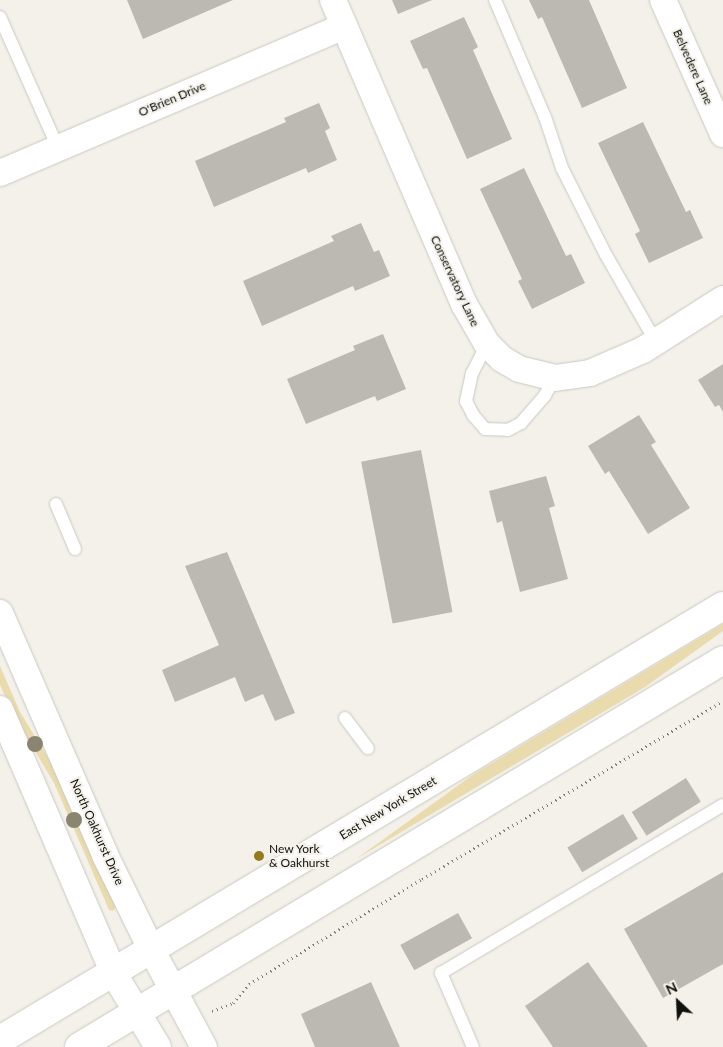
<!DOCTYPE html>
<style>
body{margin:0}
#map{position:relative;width:723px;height:1047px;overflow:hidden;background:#f3f1ea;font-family:Lato,sans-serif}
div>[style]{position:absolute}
.green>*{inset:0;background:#eadbae}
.building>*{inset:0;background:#bbb9b2;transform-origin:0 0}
.path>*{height:3px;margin-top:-1.5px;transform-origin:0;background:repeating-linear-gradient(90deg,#7e7d78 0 1px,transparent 0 5px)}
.roads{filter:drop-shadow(0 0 1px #cac8c1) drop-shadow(0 0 1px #cac8c1)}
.service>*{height:12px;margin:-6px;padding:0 6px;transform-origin:6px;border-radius:6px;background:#fff}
.minor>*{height:26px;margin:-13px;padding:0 13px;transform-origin:13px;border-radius:13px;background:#fff}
.primary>*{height:28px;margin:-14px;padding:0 14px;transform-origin:14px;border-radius:14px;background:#fff}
.trees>*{width:16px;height:16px;margin:-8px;border-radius:50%;background:#8a8571}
.dots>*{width:14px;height:14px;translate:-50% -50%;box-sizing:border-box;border:2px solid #f3f1ea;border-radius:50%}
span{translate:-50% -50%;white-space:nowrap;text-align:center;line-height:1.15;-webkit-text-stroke:4px #f3f1ea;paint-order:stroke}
.street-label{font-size:12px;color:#10100d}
.poi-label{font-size:12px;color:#10100d}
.left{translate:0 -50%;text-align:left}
.north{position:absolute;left:653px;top:977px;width:50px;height:50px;-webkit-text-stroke:4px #f3f1ea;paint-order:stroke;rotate:335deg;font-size:14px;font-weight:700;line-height:20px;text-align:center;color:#10100d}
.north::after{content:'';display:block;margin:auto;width:18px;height:22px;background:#10100d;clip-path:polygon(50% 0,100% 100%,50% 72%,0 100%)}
</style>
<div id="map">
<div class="green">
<div style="clip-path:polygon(723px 624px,723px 631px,645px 687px,356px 859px,474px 774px)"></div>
<div style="clip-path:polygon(0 666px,20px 712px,55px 769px,116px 907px,113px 911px,109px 910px,54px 783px,13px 714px,0 685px)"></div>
</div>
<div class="building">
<div style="clip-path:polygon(127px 0,233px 0,143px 39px)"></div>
<div style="clip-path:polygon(392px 0,432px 0,398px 14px)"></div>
<div style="clip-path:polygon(529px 0,589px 0,627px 88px,582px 108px,542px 17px,538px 19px)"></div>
<div style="clip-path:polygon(464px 17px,478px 47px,473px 50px,512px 139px,467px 159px,427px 68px,423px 69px,410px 41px)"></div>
<div style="clip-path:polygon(319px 103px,330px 128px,325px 131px,337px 160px,308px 173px,306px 168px,214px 207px,195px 161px,286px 122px,284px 118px)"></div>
<div style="clip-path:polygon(643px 122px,686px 212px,690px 210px,703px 238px,649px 263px,635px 234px,640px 231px,598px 143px)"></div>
<div style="clip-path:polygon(524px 168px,566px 256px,571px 254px,585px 283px,532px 309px,518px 281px,522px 279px,480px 189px)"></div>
<div style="clip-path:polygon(361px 223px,374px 252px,379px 250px,390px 276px,355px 291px,353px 286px,262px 326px,243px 281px,334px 241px,331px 236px)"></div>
<div style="clip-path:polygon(383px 334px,406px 389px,377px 401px,375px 396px,306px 424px,287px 379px,355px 350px,353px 346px)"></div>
<div style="clip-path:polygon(723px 364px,723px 412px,719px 405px,715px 407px,698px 380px)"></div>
<div style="clip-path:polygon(639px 415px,656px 442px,651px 445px,690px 508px,648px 534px,609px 471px,605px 474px,588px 446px)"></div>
<div style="left:421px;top:450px;width:165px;height:61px;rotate:79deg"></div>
<div style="clip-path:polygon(546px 476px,555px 506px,549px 508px,568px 579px,520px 592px,502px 521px,497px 523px,489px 491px)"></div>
<div style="clip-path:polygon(227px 552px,295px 713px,275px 721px,263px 694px,245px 702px,235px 677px,175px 702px,162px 670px,219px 645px,185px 566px)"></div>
<div style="left:686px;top:778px;width:28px;height:64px;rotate:58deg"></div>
<div style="left:623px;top:814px;width:29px;height:65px;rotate:59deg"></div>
<div style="clip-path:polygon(723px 872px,723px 964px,663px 998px,624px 929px)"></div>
<div style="left:458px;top:913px;width:29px;height:66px;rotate:61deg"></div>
<div style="clip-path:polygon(588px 962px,648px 1047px,553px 1047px,525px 1006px)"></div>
<div style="clip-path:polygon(371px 982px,400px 1047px,315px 1047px,301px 1014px)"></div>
</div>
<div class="path">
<div style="left:212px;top:1011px;width:22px;rotate:-21deg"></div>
<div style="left:233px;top:1003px;width:25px;rotate:-50deg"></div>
<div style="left:249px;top:984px;width:202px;rotate:-31.3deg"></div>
<div style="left:422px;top:879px;width:350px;rotate:-30.6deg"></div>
</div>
<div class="roads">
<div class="service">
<div style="left:495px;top:0;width:127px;rotate:66.9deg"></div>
<div style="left:545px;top:117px;width:54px;rotate:71.6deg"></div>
<div style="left:562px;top:168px;width:97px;rotate:63.2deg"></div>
<div style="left:606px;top:255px;width:100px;rotate:60.1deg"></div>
<div style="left:0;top:17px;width:143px;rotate:66.1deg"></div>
<div style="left:487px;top:344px;width:33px;rotate:117deg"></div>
<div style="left:472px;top:373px;width:29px;rotate:102deg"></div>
<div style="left:466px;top:401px;width:16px;rotate:63deg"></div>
<div style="left:473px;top:415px;width:18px;rotate:49deg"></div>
<div style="left:485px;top:429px;width:23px;rotate:2deg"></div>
<div style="left:508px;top:430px;width:15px;rotate:-28deg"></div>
<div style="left:521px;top:423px;width:37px;rotate:-49deg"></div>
<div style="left:545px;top:395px;width:20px;rotate:-60deg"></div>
<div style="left:56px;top:504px;width:49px;rotate:67.1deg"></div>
<div style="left:345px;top:718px;width:38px;rotate:53deg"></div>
<div style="left:473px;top:1047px;width:81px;rotate:-113.4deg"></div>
<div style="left:441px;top:973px;width:328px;rotate:-30.8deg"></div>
</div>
<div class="minor">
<div style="left:333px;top:0;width:331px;rotate:66.7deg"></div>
<div style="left:464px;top:304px;width:46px;rotate:60.1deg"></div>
<div style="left:487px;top:344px;width:21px;rotate:45deg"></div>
<div style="left:502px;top:359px;width:20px;rotate:30deg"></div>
<div style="left:519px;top:369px;width:37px;rotate:14deg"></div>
<div style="left:555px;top:378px;width:35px;rotate:-8deg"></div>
<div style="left:590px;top:373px;width:58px;rotate:-23.5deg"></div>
<div style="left:643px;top:350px;width:95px;rotate:-32.5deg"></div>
<div style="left:663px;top:0;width:147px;rotate:65.9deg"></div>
<div style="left:0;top:173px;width:374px;rotate:-23.1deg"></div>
<div style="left:0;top:613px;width:264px;rotate:66.5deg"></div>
<div style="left:105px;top:855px;width:107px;rotate:63.9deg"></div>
<div style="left:152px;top:951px;width:109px;rotate:61.6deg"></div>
<div style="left:0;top:709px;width:288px;rotate:66.7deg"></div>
<div style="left:114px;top:974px;width:85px;rotate:58.9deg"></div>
</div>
<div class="primary">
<div style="left:0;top:1040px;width:843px;rotate:-30.98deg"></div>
<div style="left:79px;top:1047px;width:751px;rotate:-31deg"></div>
</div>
</div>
<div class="trees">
<div style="left:35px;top:744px"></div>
<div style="left:74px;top:820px"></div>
</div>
<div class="dots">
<div style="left:259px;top:856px;background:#947b22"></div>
</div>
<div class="street-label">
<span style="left:693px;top:67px;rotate:66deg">Belvedere Lane</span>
<span style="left:172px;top:99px;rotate:-23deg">O'Brien Drive</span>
<span style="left:455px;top:281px;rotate:65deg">Conservatory Lane</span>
<span style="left:388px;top:808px;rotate:-31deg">East New York Street</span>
<span style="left:97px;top:832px;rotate:66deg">North Oakhurst Drive</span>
</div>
<div class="poi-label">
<span class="left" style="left:269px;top:856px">New York<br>&amp; Oakhurst</span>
</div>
<div class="north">N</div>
</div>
